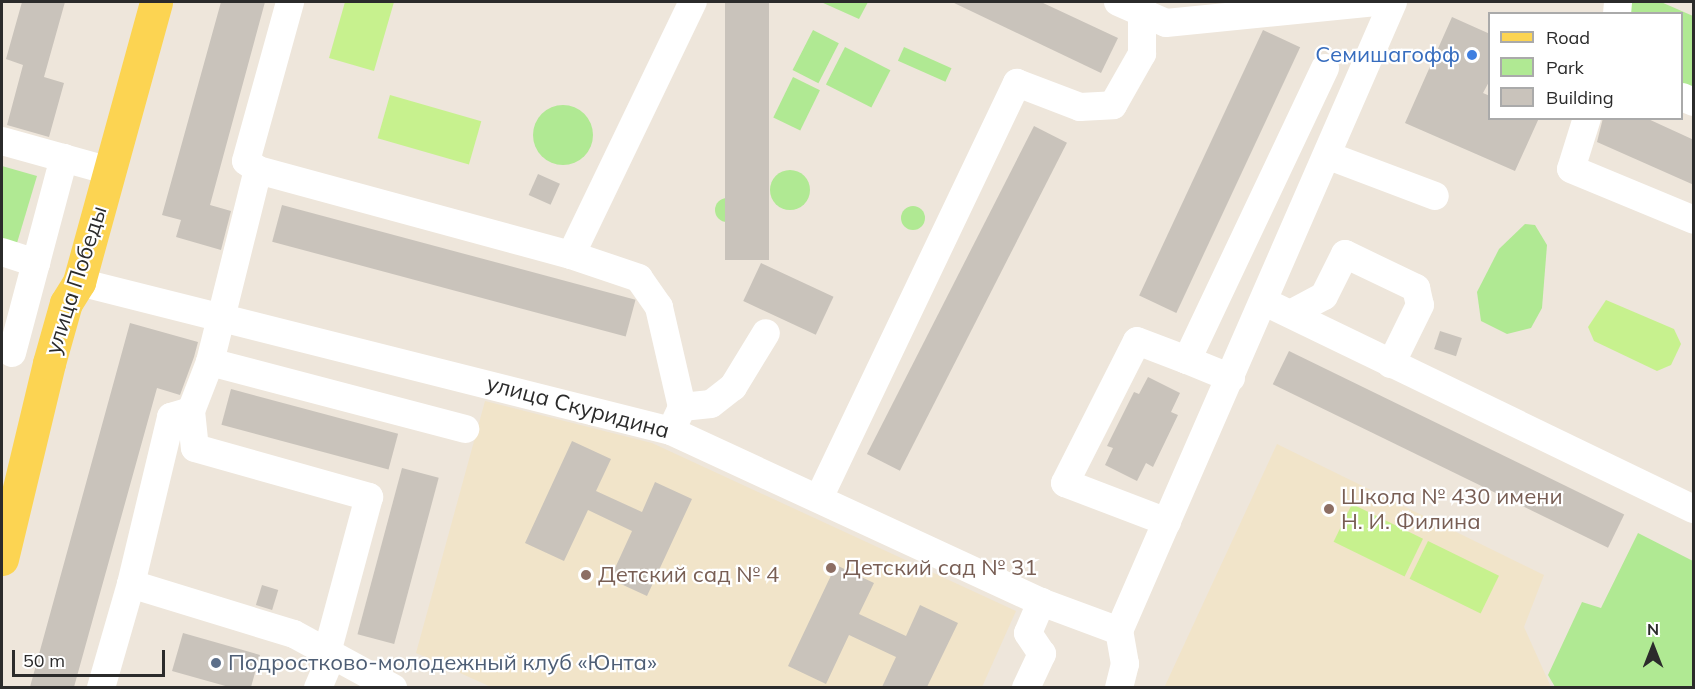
<!DOCTYPE html>
<meta charset="utf-8">
<style>
body{margin:0}
#map{position:relative;width:1695px;height:689px;overflow:hidden;background:#eee6db;font-family:Mulish,sans-serif}
div>[style]{position:absolute}
.education>*{inset:0;background:#f1e4c9}
.green>*{inset:0;background:#b0e993;transform-origin:0 0}
.round{border-radius:50%}
.pitch>*{inset:0;background:#c7f18e;transform-origin:0 0}
.building>*{inset:0;background:#c9c3bb;transform-origin:0 0}
.minor>*{height:28px;margin:-14px;padding:0 14px;transform-origin:14px;border-radius:14px;background:#fff}
.major>*{height:33px;margin:-16.5px;padding:0 16.5px;transform-origin:16.5px;border-radius:16.5px;background:#fcd452}
.dots>*{width:16px;height:16px;translate:-50% -50%;box-sizing:border-box;border:3px solid #fff;border-radius:50%}
span{translate:-50% -50%;white-space:nowrap;text-align:center;line-height:1.15;-webkit-text-stroke:4.5px #fff;paint-order:stroke}
.shop-label{font-size:22px;color:#366cbe}
.right{translate:-100% -50%;text-align:right}
.street-label{font-size:22px;color:#2b2b2b}
.education-label{font-size:22px;color:#785e54}
.left{translate:0 -50%;text-align:left}
.service-label{font-size:22px;color:#4e5e75}
.frame{position:absolute;inset:0;border:3px solid #2b2b2b;pointer-events:none}
.legend{position:absolute;left:1488px;top:12px;width:195px;height:108px;box-sizing:border-box;background:#fff;border:2px solid #aaa;margin:0;padding:8px 10px;list-style:none;font-size:18px;color:#2b2b2b}
.legend li{display:flex;align-items:center;gap:12px;height:30px}
.legend b{width:30px;border:2px solid #aaa}
.north{position:absolute;left:1623px;top:617px;width:60px;height:60px;-webkit-text-stroke:4px #fff;paint-order:stroke;rotate:0deg;font-size:16px;font-weight:700;line-height:24px;text-align:center;color:#2b2b2b}
.north::after{content:'';display:block;margin:auto;width:21px;height:27px;background:#2b2b2b;clip-path:polygon(50% 0,100% 100%,50% 72%,0 100%)}
.scale{position:absolute;left:12px;top:650px;width:153px;height:27px;box-sizing:border-box;border:3px solid #2b2b2b;border-top:0;padding-left:8px;font-size:18px;line-height:21px;white-space:nowrap;color:#2b2b2b;-webkit-text-stroke:4px #fff;paint-order:stroke}
</style>
<div id="map">
<div class="education">
<div style="clip-path:polygon(485px 401px,652px 443px,1016px 611px,982px 687px,491px 687px,416px 653px)"></div>
<div style="clip-path:polygon(1277px 444px,1544px 575px,1524px 627px,1551px 687px,1164px 688px)"></div>
</div>
<div class="green">
<div style="clip-path:polygon(821px 2px,868px 2px,859px 19px)"></div>
<div style="clip-path:polygon(1631px 2px,1661px 2px,1693px 16px,1693px 90px,1682px 85px,1682px 14px,1629px 14px)"></div>
<div style="left:813px;top:30px;width:29px;height:45px;rotate:27deg"></div>
<div style="left:845px;top:47px;width:51px;height:42px;rotate:27deg"></div>
<div style="left:904px;top:47px;width:52px;height:15px;rotate:24deg"></div>
<div style="left:793px;top:77px;width:30px;height:45px;rotate:26deg"></div>
<div class="round" style="left:533px;top:105px;width:60px;height:60px"></div>
<div style="clip-path:polygon(2px 166px,37px 176px,17px 243px,2px 239px)"></div>
<div class="round" style="left:770px;top:170px;width:40px;height:40px"></div>
<div class="round" style="left:715px;top:198px;width:24px;height:24px"></div>
<div class="round" style="left:901px;top:206px;width:24px;height:24px"></div>
<div style="clip-path:polygon(1525px 224px,1535px 225px,1547px 245px,1542px 308px,1531px 328px,1507px 334px,1481px 321px,1477px 292px,1499px 249px)"></div>
<div style="clip-path:polygon(1638px 533px,1693px 561px,1693px 687px,1555px 687px,1548px 675px,1582px 602px,1601px 608px)"></div>
</div>
<div class="pitch">
<div style="clip-path:polygon(345px 2px,394px 2px,374px 71px,329px 58px)"></div>
<div style="left:390px;top:95px;width:95px;height:45px;rotate:16deg"></div>
<div style="clip-path:polygon(1606px 300px,1674px 329px,1681px 344px,1671px 365px,1657px 371px,1594px 341px,1588px 327px)"></div>
<div style="left:1352px;top:504px;width:79px;height:42px;rotate:26deg"></div>
<div style="left:1428px;top:541px;width:79px;height:42px;rotate:26deg"></div>
</div>
<div class="building">
<div style="clip-path:polygon(22px 2px,65px 2px,44px 77px,64px 83px,49px 137px,7px 125px,23px 65px,6px 59px)"></div>
<div style="clip-path:polygon(221px 2px,265px 2px,210px 205px,231px 211px,221px 250px,176px 237px,181px 220px,162px 215px)"></div>
<div style="left:725px;top:2px;width:44px;height:258px"></div>
<div style="clip-path:polygon(952px 2px,1041px 2px,1118px 38px,1101px 73px)"></div>
<div style="clip-path:polygon(1452px 17px,1490px 34px,1490px 80px,1483px 93px,1490px 96px,1490px 118px,1539px 118px,1515px 171px,1405px 123px)"></div>
<div style="left:1263px;top:30px;width:41px;height:293px;rotate:25deg"></div>
<div style="clip-path:polygon(1603px 118px,1646px 118px,1694px 140px,1694px 185px,1597px 142px)"></div>
<div style="left:1034px;top:126px;width:37px;height:368px;rotate:27deg"></div>
<div style="left:538px;top:174px;width:24px;height:23px;rotate:24deg"></div>
<div style="left:282px;top:205px;width:366px;height:38px;rotate:15deg"></div>
<div style="left:761px;top:263px;width:80px;height:42px;rotate:25deg"></div>
<div style="clip-path:polygon(130px 323px,198px 342px,194px 357px,180px 395px,157px 388px,74px 687px,30px 687px)"></div>
<div style="left:1440px;top:331px;width:23px;height:19px;rotate:18deg"></div>
<div style="left:1289px;top:351px;width:373px;height:37px;rotate:26deg"></div>
<div style="clip-path:polygon(1148px 377px,1180px 393px,1171px 412px,1178px 415px,1153px 467px,1146px 463px,1137px 481px,1105px 465px,1113px 448px,1107px 446px,1134px 392px,1139px 394px)"></div>
<div style="left:231px;top:389px;width:173px;height:37px;rotate:15deg"></div>
<div style="clip-path:polygon(572px 441px,611px 459px,596px 491px,642px 512px,655px 482px,692px 499px,647px 596px,610px 579px,632px 531px,588px 510px,564px 561px,525px 543px)"></div>
<div style="left:402px;top:468px;width:38px;height:172px;rotate:15deg"></div>
<div style="clip-path:polygon(836px 565px,874px 583px,859px 614px,906px 636px,920px 605px,958px 623px,927px 687px,882px 687px,896px 657px,849px 635px,826px 684px,788px 666px)"></div>
<div style="left:262px;top:585px;width:17px;height:21px;rotate:17deg"></div>
<div style="clip-path:polygon(183px 633px,260px 655px,251px 687px,229px 687px,172px 671px)"></div>
</div>
<div class="minor">
<div style="left:1118px;top:2px;width:52px;rotate:23.6deg"></div>
<div style="left:1166px;top:23px;width:211px;rotate:-5.7deg"></div>
<div style="left:1617px;top:14px;width:12px;rotate:-85deg"></div>
<div style="left:1682px;top:97px;width:13px;rotate:23deg"></div>
<div style="left:1587px;top:118px;width:53px;rotate:107.4deg"></div>
<div style="left:1571px;top:169px;width:133px;rotate:22.5deg"></div>
<div style="left:2px;top:141px;width:112px;rotate:15.5deg"></div>
<div style="left:1329px;top:156px;width:113px;rotate:20.7deg"></div>
<div style="left:258px;top:170px;width:324px;rotate:15.2deg"></div>
<div style="left:2px;top:252px;width:36px;rotate:18deg"></div>
<div style="left:79px;top:282px;width:610px;rotate:14.13deg"></div>
<div style="left:671px;top:431px;width:408px;rotate:24.8deg"></div>
<div style="left:1041px;top:602px;width:83px;rotate:20.4deg"></div>
<div style="left:1265px;top:302px;width:476px;rotate:25.8deg"></div>
<div style="left:1292px;top:313px;width:36px;rotate:-28deg"></div>
<div style="left:1324px;top:296px;width:47px;rotate:-63.4deg"></div>
<div style="left:1345px;top:254px;width:79px;rotate:25.6deg"></div>
<div style="left:1416px;top:288px;width:17px;rotate:77deg"></div>
<div style="left:1420px;top:305px;width:66px;rotate:116.2deg"></div>
<div style="left:12px;top:353px;width:202px;rotate:-75.1deg"></div>
<div style="left:210px;top:362px;width:264px;rotate:14.7deg"></div>
<div style="left:1231px;top:378px;width:48px;rotate:-157.8deg"></div>
<div style="left:1187px;top:360px;width:323px;rotate:-64.7deg"></div>
<div style="left:682px;top:407px;width:29px;rotate:-6deg"></div>
<div style="left:711px;top:404px;width:28px;rotate:-38deg"></div>
<div style="left:733px;top:387px;width:63px;rotate:-58.6deg"></div>
<div style="left:191px;top:411px;width:37px;rotate:84deg"></div>
<div style="left:195px;top:448px;width:181px;rotate:15.7deg"></div>
<div style="left:369px;top:497px;width:162px;rotate:105.1deg"></div>
<div style="left:671px;top:431px;width:26px;rotate:-65deg"></div>
<div style="left:682px;top:407px;width:103px;rotate:-103deg"></div>
<div style="left:659px;top:307px;width:35px;rotate:-125deg"></div>
<div style="left:639px;top:278px;width:72px;rotate:-161.3deg"></div>
<div style="left:571px;top:255px;width:281px;rotate:-64.3deg"></div>
<div style="left:819px;top:498px;width:460px;rotate:-64.5deg"></div>
<div style="left:1017px;top:83px;width:67px;rotate:20.9deg"></div>
<div style="left:1080px;top:107px;width:33px;rotate:-3deg"></div>
<div style="left:1113px;top:105px;width:59px;rotate:-60.4deg"></div>
<div style="left:1142px;top:54px;width:52px;rotate:-90deg"></div>
<div style="left:1167px;top:522px;width:109px;rotate:-159.1deg"></div>
<div style="left:1065px;top:483px;width:159px;rotate:-63.1deg"></div>
<div style="left:1137px;top:341px;width:53px;rotate:20.8deg"></div>
<div style="left:131px;top:584px;width:172px;rotate:-76.5deg"></div>
<div style="left:171px;top:417px;width:21px;rotate:-17deg"></div>
<div style="left:191px;top:411px;width:53px;rotate:-68.8deg"></div>
<div style="left:210px;top:362px;width:198px;rotate:-76deg"></div>
<div style="left:258px;top:170px;width:15px;rotate:-143deg"></div>
<div style="left:246px;top:161px;width:165px;rotate:-74.5deg"></div>
<div style="left:101px;top:688px;width:108px;rotate:-73.9deg"></div>
<div style="left:131px;top:584px;width:170px;rotate:17.1deg"></div>
<div style="left:294px;top:634px;width:113px;rotate:28.6deg"></div>
<div style="left:318px;top:688px;width:33px;rotate:-67deg"></div>
<div style="left:1026px;top:688px;width:38px;rotate:-65deg"></div>
<div style="left:1042px;top:654px;width:25px;rotate:-124deg"></div>
<div style="left:1028px;top:633px;width:34px;rotate:-67deg"></div>
<div style="left:1119px;top:688px;width:25px;rotate:-76deg"></div>
<div style="left:1125px;top:664px;width:34px;rotate:-100deg"></div>
<div style="left:1119px;top:631px;width:686px;rotate:-66.46deg"></div>
</div>
<div class="major">
<div style="left:2px;top:559px;width:202px;rotate:-76.5deg"></div>
<div style="left:49px;top:363px;width:62px;rotate:-74.2deg"></div>
<div style="left:66px;top:303px;width:25px;rotate:-58deg"></div>
<div style="left:79px;top:282px;width:290px;rotate:-74.6deg"></div>
</div>
<div class="dots">
<div style="left:1472px;top:55px;background:#3f7fe0"></div>
<div style="left:1329px;top:509px;background:#8d6e63"></div>
<div style="left:831px;top:568px;background:#8d6e63"></div>
<div style="left:586px;top:575px;background:#8d6e63"></div>
<div style="left:216px;top:663px;background:#5c6f8a"></div>
</div>
<div class="shop-label">
<span class="right" style="left:1460px;top:55px">Семишагофф</span>
</div>
<div class="street-label">
<span style="left:76px;top:280px;rotate:-72deg">улица Победы</span>
<span style="left:578px;top:407px;rotate:15deg">улица Скуридина</span>
</div>
<div class="education-label">
<span class="left" style="left:1341px;top:509px">Школа № 430 имени<br>Н. И. Филина</span>
<span class="left" style="left:843px;top:568px">Детский сад № 31</span>
<span class="left" style="left:598px;top:575px">Детский сад № 4</span>
</div>
<div class="service-label">
<span class="left" style="left:228px;top:663px">Подростково-молодежный клуб «Юнта»</span>
</div>
<div class="frame"></div>
<ul class="legend">
<li><b style="height:8px;background:#fcd452"></b>Road</li>
<li><b style="height:16px;background:#b0e993"></b>Park</li>
<li><b style="height:16px;background:#c9c3bb"></b>Building</li>
</ul>
<div class="north">N</div>
<div class="scale">50 m</div>
</div>
